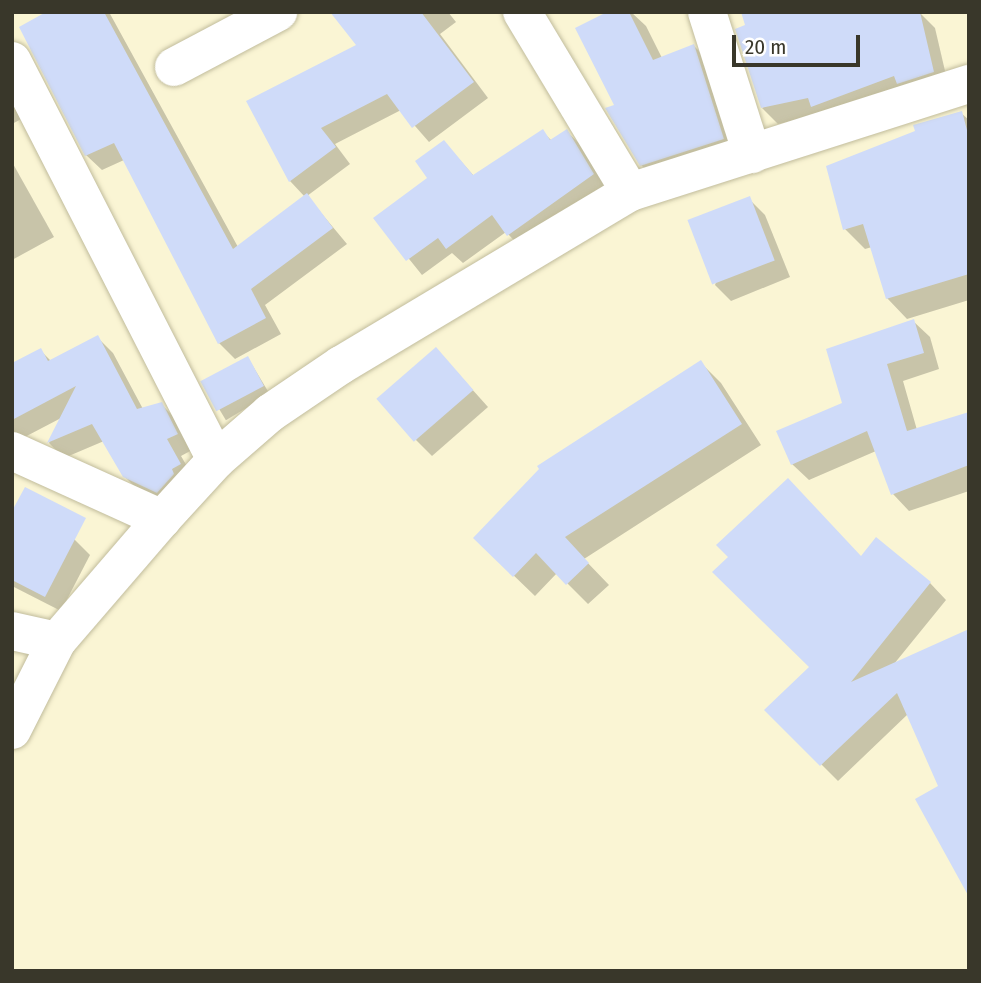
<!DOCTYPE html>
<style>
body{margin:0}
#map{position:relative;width:981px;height:983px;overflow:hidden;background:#faf5d4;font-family:"Fira Sans Condensed",sans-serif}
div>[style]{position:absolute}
.shadow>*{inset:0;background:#0003;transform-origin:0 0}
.building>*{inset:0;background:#cfdbf9;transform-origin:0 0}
.roads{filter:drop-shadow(0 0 2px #c1bc9c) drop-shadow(0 0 2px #c1bc9c)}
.street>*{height:38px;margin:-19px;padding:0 19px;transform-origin:19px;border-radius:19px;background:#fff}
span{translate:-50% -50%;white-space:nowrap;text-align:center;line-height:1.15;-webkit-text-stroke:5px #fff;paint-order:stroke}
.frame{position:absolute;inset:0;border:14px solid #39372a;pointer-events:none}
.scale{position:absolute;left:732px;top:35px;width:128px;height:32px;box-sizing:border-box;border:4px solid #39372a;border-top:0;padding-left:9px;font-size:21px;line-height:24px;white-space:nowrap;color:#39372a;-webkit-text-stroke:5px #fff;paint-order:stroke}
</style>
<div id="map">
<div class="shadow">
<div style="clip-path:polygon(56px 12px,109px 12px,238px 247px,305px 197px,290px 181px,249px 101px,358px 45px,332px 12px,448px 12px,456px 22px,440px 34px,488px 98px,429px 142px,401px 110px,335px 144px,350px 164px,307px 196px,347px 244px,265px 305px,281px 334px,235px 359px,219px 343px,124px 160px,102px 170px,86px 155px)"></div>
<div style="clip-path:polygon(611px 12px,631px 12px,646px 26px,662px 58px,694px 46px,715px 67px,744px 160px,663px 186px,641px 165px,617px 106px)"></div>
<div style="clip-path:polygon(919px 12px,935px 28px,949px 88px,778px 124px,762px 108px)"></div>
<div style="clip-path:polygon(12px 98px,23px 118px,12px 124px)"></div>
<div style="clip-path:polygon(961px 113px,969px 120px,969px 300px,907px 319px,887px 298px,872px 247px,865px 249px,845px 229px)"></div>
<div style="clip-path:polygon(542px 131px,552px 141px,566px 131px,582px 146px,608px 190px,523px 250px,506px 232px,463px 263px,452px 253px,422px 275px,376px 218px,429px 178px,444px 142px,474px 176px)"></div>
<div style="clip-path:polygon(12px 162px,54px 237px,12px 260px)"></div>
<div style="clip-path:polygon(749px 199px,765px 215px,790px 277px,731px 301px,715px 285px)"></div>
<div style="clip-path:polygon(913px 321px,930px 337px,939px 369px,903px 381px,917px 430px,969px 413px,969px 491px,909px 511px,893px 494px,876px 451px,809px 480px,792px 464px)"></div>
<div style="clip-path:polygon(98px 338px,113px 353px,143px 409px,161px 404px,177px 420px,192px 450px,181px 456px,195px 480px,173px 507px,141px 493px,124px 476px,104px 441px,64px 458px,49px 443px,63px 417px,19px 440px,12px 433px,12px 365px,40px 350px,51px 361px)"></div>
<div style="clip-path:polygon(436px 349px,488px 407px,432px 456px,416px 440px)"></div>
<div style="left:248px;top:358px;width:42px;height:51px;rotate:59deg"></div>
<div style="clip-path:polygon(701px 363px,721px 383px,761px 445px,584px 559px,609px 585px,588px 604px,557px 573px,535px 596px,475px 538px)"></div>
<div style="clip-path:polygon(12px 509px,74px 539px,90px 555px,61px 611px,12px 586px)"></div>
<div style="clip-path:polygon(861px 558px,930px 583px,946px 600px,894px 664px,908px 714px,838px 781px,767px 710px,811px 667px)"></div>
</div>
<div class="building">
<div style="clip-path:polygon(46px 12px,104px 12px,233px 249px,307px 193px,333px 228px,251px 289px,266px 318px,218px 344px,114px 143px,85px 156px,19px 27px)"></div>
<div style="clip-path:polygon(330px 12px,421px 12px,474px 82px,412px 128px,387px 94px,321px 128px,336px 147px,289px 182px,246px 101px,356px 45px)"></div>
<div style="clip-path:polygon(607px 12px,629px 12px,653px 60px,694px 44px,724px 139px,640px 166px,605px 108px,614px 105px,575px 28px)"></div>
<div style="clip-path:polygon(741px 12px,920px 12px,934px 72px,897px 84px,894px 76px,811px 107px,808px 98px,761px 108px,735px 29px,745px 25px)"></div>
<div style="clip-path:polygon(962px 111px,969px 138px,969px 274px,886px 299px,863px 224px,843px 230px,826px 166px,915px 131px,913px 125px)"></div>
<div style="clip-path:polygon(543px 129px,550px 140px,567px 129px,594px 174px,507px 236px,492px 215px,446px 249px,438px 238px,406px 261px,373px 218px,427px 178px,415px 161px,444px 140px,473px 175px)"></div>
<div style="left:750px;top:196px;width:69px;height:67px;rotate:69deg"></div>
<div style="clip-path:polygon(914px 319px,924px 353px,887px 364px,907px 431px,969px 412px,969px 465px,891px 495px,867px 431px,791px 465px,776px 431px,842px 403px,826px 349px)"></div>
<div style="clip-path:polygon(98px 335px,137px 409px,162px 402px,178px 434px,167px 439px,181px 464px,172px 469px,174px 474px,157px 493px,123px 477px,92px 424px,47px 443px,76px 386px,12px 420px,12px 363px,41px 348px,48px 361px)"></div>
<div style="left:436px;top:347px;width:57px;height:79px;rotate:49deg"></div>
<div style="left:248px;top:356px;width:34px;height:54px;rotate:62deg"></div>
<div style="clip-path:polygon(701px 360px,742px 424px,565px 537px,589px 563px,566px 585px,536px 553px,513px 577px,473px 538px,539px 469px,537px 466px)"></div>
<div style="clip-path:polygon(788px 478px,861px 556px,876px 537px,931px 582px,851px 682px,969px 629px,969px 897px,915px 799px,938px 786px,897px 693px,820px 766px,764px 710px,809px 667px,712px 572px,728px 557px,716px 545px)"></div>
<div style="clip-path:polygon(25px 487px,86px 518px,45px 597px,12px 580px,12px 511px)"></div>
</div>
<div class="roads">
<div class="street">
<div style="left:522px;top:12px;width:210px;rotate:59deg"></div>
<div style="left:707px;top:12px;width:149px;rotate:72.4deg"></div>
<div style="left:12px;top:61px;width:448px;rotate:62.9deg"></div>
<div style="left:174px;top:67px;width:118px;rotate:-27.9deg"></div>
<div style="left:12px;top:451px;width:165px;rotate:24.4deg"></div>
<div style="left:162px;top:519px;width:80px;rotate:-47.5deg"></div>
<div style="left:216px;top:460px;width:72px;rotate:-41deg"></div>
<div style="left:270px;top:413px;width:86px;rotate:-34.1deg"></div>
<div style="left:341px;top:365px;width:337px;rotate:-30.9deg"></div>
<div style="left:630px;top:192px;width:356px;rotate:-17.7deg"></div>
<div style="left:12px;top:631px;width:46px;rotate:12.5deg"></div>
<div style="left:12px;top:730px;width:100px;rotate:-63.2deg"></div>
<div style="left:57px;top:641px;width:161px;rotate:-49.3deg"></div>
</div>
</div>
<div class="frame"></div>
<div class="scale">20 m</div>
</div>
